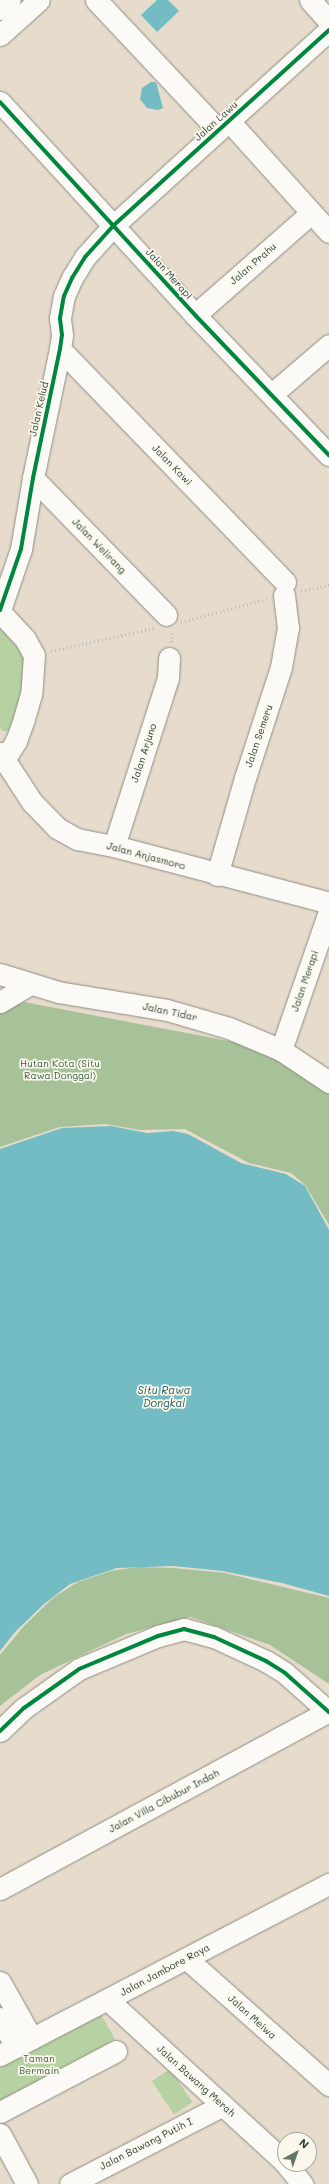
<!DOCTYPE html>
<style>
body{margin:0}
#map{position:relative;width:329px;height:2184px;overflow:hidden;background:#e7dccc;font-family:Mali,sans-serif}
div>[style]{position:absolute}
.green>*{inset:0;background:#b6d2a2;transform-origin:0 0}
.forest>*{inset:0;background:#a7c298}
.water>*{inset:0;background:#73bcc3}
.path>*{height:2.5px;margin-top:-1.25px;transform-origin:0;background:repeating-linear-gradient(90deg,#bcbdb9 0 1px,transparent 0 4px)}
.roads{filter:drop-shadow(0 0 1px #8e8e84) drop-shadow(0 0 1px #8e8e84)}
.minor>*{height:21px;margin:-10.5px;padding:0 10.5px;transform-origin:10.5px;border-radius:10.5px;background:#fbfaf7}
.cycleway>*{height:4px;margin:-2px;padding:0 2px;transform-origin:2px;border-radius:2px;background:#00873e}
span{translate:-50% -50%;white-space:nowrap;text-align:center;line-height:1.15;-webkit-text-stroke:3.5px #fbf7ec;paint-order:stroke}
.street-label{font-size:10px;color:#1f3d34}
.park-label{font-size:10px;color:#3a6047}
.water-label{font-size:11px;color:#295f5e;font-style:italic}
.north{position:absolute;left:277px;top:2132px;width:40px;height:40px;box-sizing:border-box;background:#fbf7ec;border:1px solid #a3ada2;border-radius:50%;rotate:40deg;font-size:11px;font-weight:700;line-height:16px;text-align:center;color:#1f3d34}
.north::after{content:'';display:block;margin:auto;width:14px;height:18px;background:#657569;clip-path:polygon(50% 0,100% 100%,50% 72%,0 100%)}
</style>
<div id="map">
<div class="green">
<div style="clip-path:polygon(0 612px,39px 653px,22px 732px,2px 731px,0 728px)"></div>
<div style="clip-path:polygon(99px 2011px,115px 2039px,0 2105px,0 2068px)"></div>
<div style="left:170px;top:2069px;width:40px;height:22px;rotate:56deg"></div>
</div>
<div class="forest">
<div style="clip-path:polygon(24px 1002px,281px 1051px,329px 1081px,329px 1225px,306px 1186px,291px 1173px,249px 1163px,185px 1129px,140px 1130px,105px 1124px,60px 1127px,0 1147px,0 1011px)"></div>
<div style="clip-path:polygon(137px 1567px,174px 1568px,225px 1573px,329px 1598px,329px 1684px,270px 1645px,190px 1617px,126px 1634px,40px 1675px,0 1706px,0 1655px,24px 1626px,54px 1597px,78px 1582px,111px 1571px)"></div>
</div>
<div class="water">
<div style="clip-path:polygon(157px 0,168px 0,179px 11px,157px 32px,141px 15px)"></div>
<div style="clip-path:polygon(151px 82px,156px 82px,163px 108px,158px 110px,147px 108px,140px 99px,142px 88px)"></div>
<div style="clip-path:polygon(111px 1126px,147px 1133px,173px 1131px,188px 1134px,241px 1163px,286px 1174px,305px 1186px,329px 1230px,329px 1596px,282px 1583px,222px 1571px,174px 1566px,117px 1568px,70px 1584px,44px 1604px,15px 1632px,0 1651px,0 1149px,62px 1128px)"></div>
</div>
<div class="path">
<div style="left:301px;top:591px;width:29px;rotate:-12deg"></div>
<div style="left:181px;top:622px;width:89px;rotate:-15deg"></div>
<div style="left:171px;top:642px;width:11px;rotate:-80deg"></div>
<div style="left:51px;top:651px;width:107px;rotate:-12.5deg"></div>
</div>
<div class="roads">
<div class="minor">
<div style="left:96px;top:0;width:178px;rotate:46.8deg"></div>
<div style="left:310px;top:0;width:28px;rotate:48deg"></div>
<div style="left:0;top:9px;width:13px;rotate:-42deg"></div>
<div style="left:0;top:35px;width:52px;rotate:-41.9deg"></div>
<div style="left:0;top:102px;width:289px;rotate:47.5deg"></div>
<div style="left:195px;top:315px;width:194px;rotate:46.3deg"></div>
<div style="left:229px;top:121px;width:149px;rotate:48deg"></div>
<div style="left:195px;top:315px;width:154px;rotate:-41.3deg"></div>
<div style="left:60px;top:349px;width:324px;rotate:46deg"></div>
<div style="left:272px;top:394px;width:75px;rotate:-40.7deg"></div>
<div style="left:33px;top:478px;width:191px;rotate:45.8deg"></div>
<div style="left:0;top:610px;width:65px;rotate:-71deg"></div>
<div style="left:21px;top:549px;width:72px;rotate:-80.4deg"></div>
<div style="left:33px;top:478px;width:132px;rotate:-78.2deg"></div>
<div style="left:60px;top:349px;width:14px;rotate:-82deg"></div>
<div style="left:62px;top:335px;width:17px;rotate:-97deg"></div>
<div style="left:60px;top:318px;width:22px;rotate:-80deg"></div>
<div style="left:64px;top:296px;width:20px;rotate:-66deg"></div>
<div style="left:72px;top:278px;width:25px;rotate:-58deg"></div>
<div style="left:85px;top:257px;width:43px;rotate:-47.8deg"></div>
<div style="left:114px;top:225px;width:290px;rotate:-42.2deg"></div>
<div style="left:0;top:612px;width:37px;rotate:47deg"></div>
<div style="left:25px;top:639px;width:18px;rotate:61deg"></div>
<div style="left:34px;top:655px;width:39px;rotate:94deg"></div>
<div style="left:31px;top:694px;width:26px;rotate:106deg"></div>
<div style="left:24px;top:719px;width:23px;rotate:110deg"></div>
<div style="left:16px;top:741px;width:22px;rotate:122deg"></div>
<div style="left:0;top:753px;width:59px;rotate:56.9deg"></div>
<div style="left:32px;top:802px;width:36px;rotate:46deg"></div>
<div style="left:57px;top:828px;width:23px;rotate:29deg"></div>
<div style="left:77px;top:839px;width:38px;rotate:11deg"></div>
<div style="left:114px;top:846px;width:222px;rotate:14.8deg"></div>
<div style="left:114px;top:846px;width:176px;rotate:-72.2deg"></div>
<div style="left:168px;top:678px;width:20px;rotate:-87deg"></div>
<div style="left:217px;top:875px;width:101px;rotate:-73.9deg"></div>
<div style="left:245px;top:778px;width:117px;rotate:-72deg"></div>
<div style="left:281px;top:667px;width:40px;rotate:-80deg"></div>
<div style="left:288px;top:628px;width:33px;rotate:-97deg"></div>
<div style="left:0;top:974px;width:61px;rotate:17.2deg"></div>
<div style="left:58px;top:992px;width:110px;rotate:9.4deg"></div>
<div style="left:167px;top:1010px;width:65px;rotate:16.2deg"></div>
<div style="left:229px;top:1028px;width:56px;rotate:22.9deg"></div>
<div style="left:281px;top:1050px;width:58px;rotate:33.7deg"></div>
<div style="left:0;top:1002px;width:35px;rotate:-31deg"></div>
<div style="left:281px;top:1050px;width:147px;rotate:-70.9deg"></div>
<div style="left:0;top:1731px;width:33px;rotate:-44deg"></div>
<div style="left:24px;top:1708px;width:67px;rotate:-35.3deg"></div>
<div style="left:79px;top:1669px;width:86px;rotate:-22.7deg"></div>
<div style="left:158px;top:1636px;width:27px;rotate:-15deg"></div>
<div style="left:184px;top:1629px;width:31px;rotate:15deg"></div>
<div style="left:214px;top:1637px;width:57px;rotate:24.8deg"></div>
<div style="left:266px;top:1661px;width:22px;rotate:32deg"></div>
<div style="left:285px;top:1673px;width:59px;rotate:41.6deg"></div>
<div style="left:0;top:1889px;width:373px;rotate:-28.4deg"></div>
<div style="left:187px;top:1959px;width:190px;rotate:41.6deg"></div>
<div style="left:0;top:1982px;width:65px;rotate:60.7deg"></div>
<div style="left:108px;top:2000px;width:240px;rotate:42.5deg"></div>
<div style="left:0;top:2018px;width:33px;rotate:61deg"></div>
<div style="left:0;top:2055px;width:371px;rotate:-27.5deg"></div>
<div style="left:0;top:2112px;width:131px;rotate:-27.7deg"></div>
<div style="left:0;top:2134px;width:57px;rotate:61.6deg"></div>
<div style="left:286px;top:2164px;width:26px;rotate:51deg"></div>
<div style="left:70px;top:2184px;width:172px;rotate:-27.3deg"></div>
</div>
</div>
<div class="cycleway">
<div style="left:0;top:102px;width:289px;rotate:47.5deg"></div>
<div style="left:195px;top:315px;width:194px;rotate:46.3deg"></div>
<div style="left:0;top:610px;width:65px;rotate:-71deg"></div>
<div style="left:21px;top:549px;width:72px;rotate:-80.4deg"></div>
<div style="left:33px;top:478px;width:132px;rotate:-78.2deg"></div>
<div style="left:60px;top:349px;width:14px;rotate:-82deg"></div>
<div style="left:62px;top:335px;width:17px;rotate:-97deg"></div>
<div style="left:60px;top:318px;width:22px;rotate:-80deg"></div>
<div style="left:64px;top:296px;width:20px;rotate:-66deg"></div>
<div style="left:72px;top:278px;width:25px;rotate:-58deg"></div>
<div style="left:85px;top:257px;width:43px;rotate:-47.8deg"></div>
<div style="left:114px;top:225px;width:290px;rotate:-42.2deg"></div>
<div style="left:0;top:1731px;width:33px;rotate:-44deg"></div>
<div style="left:24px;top:1708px;width:67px;rotate:-35.3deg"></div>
<div style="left:79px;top:1669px;width:86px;rotate:-22.7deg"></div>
<div style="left:158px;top:1636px;width:27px;rotate:-15deg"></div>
<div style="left:184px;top:1629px;width:31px;rotate:15deg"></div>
<div style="left:214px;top:1637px;width:57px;rotate:24.8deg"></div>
<div style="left:266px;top:1661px;width:22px;rotate:32deg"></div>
<div style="left:285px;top:1673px;width:59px;rotate:41.6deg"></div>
</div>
<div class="street-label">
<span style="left:216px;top:121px;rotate:-42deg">Jalan Lawu</span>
<span style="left:253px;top:264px;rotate:-41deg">Jalan Prahu</span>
<span style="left:169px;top:274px;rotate:48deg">Jalan Merapi</span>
<span style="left:39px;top:409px;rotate:-77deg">Jalan Kelud</span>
<span style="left:172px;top:465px;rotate:46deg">Jalan Kawi</span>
<span style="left:99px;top:546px;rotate:46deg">Jalan Welirang</span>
<span style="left:259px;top:736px;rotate:-71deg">Jalan Semeru</span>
<span style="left:144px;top:753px;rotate:-72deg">Jalan Arjuno</span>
<span style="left:146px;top:856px;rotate:15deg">Jalan Anjasmoro</span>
<span style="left:305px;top:981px;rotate:-71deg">Jalan Merapi</span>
<span style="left:170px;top:1012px;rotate:12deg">Jalan Tidar</span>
<span style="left:164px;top:1801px;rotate:-28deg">Jalan Villa Cibubur Indah</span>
<span style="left:165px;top:1970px;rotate:-28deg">Jalan Jambore Raya</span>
<span style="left:252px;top:2017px;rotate:42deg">Jalan Meiwa</span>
<span style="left:196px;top:2081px;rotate:42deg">Jalan Bawang Merah</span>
<span style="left:146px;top:2144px;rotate:-27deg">Jalan Bawang Putih I</span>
</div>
<div class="park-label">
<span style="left:60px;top:1069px">Hutan Kota (Situ<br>Rawa Donggal)</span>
<span style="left:39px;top:2064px">Taman<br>Bermain</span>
</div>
<div class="water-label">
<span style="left:164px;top:1397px">Situ Rawa<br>Dongkal</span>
</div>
<div class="north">N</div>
</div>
